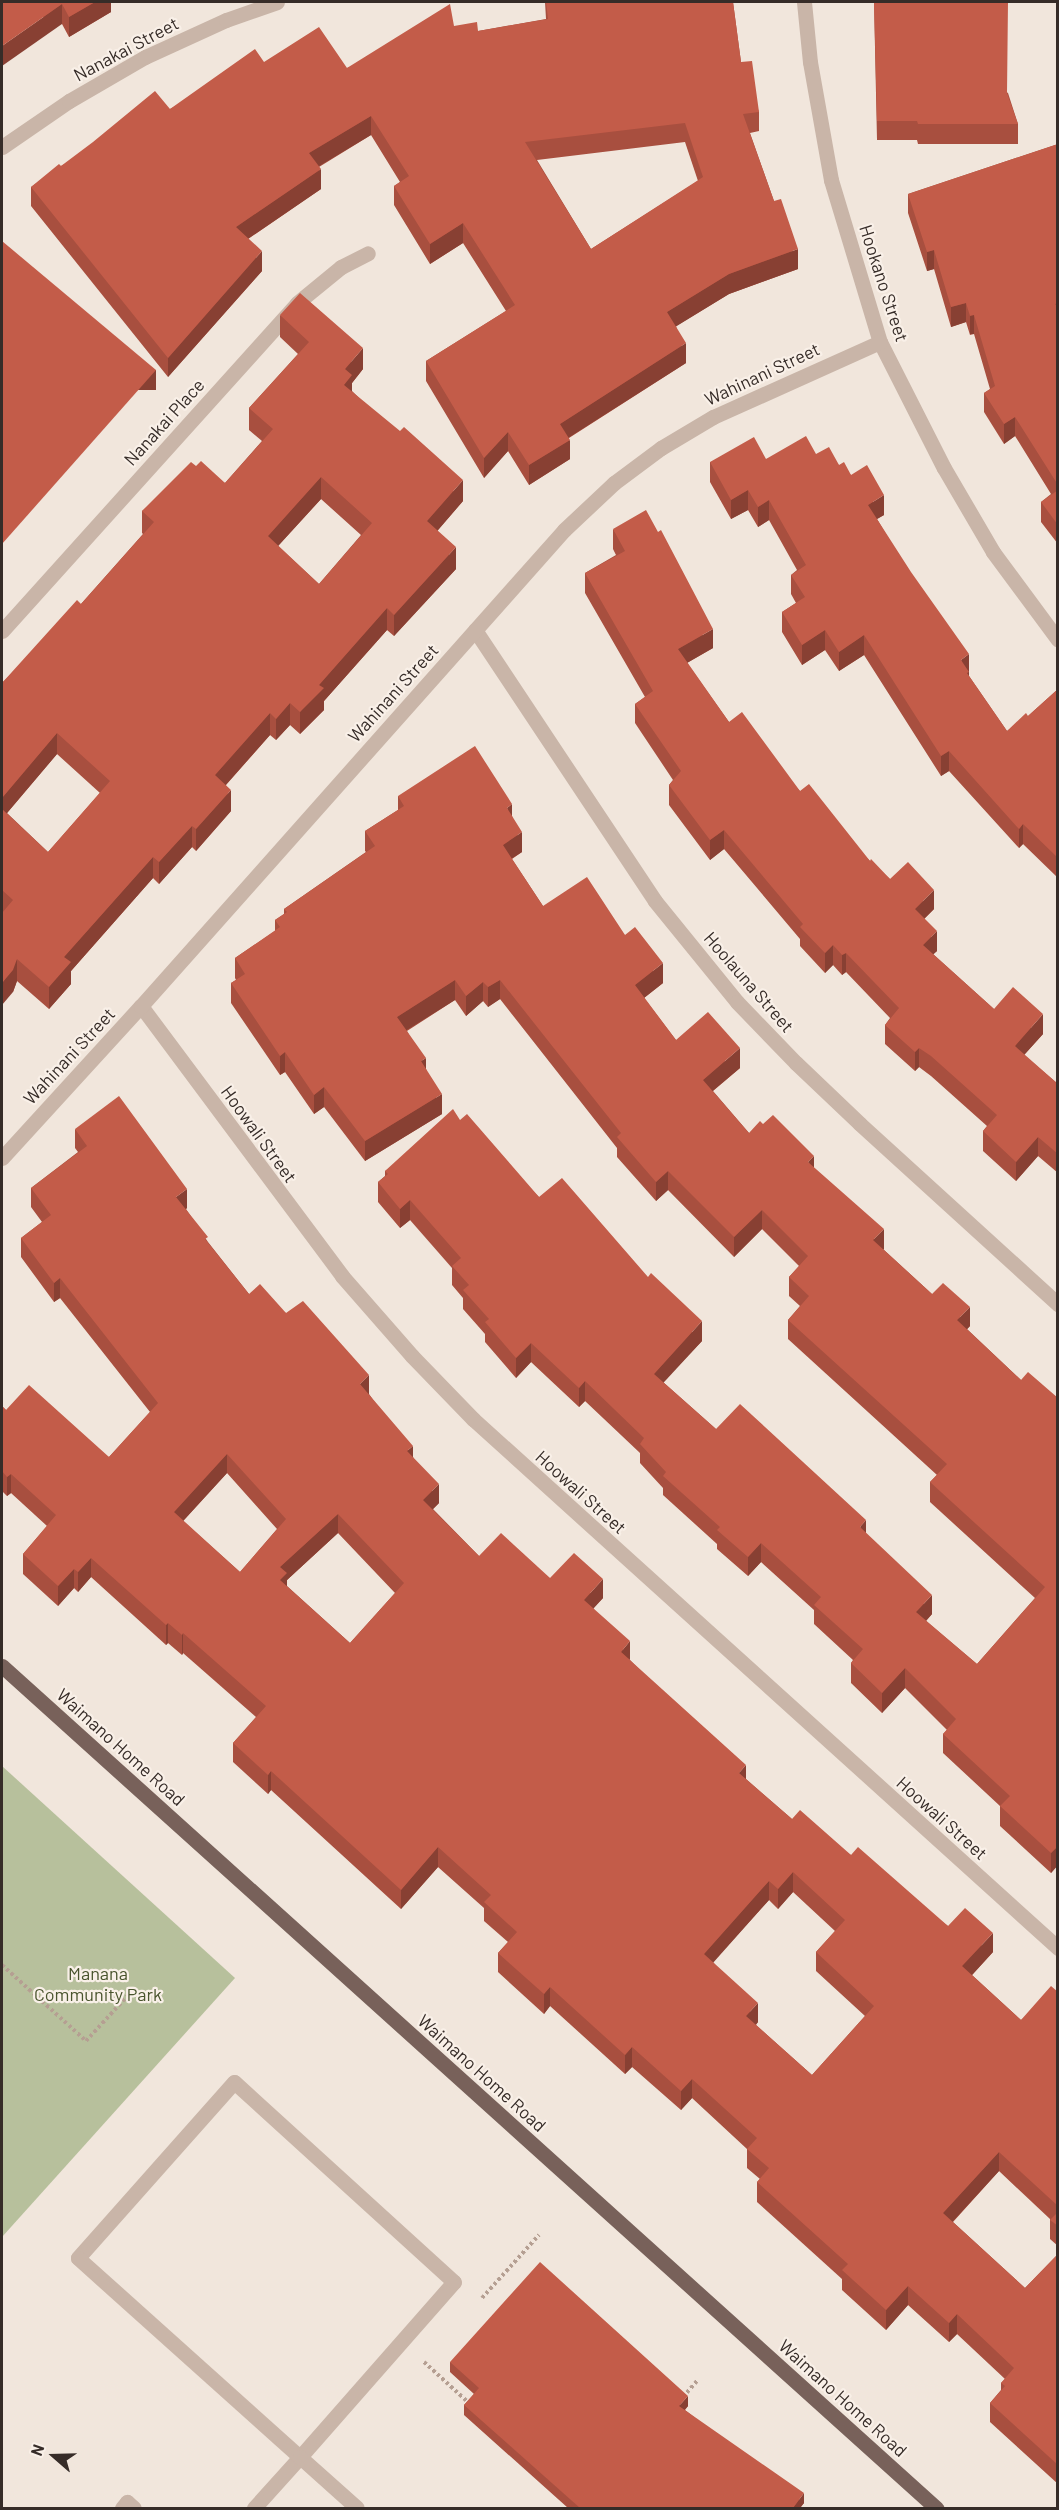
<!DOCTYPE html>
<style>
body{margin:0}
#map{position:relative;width:1059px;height:2510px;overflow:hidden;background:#f1e6dc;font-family:Barlow,sans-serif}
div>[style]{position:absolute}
.green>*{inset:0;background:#b7c09c}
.path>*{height:4px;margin-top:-2px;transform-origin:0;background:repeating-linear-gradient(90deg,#b59f92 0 3px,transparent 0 6px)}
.minor>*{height:15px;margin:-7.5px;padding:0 7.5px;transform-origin:7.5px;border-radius:7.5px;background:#c9b5a8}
.major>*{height:15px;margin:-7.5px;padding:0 7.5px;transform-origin:7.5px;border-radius:7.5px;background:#78615a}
.wall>*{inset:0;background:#a84f3f}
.shaded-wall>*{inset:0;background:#884033;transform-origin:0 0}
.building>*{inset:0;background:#c35c49}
span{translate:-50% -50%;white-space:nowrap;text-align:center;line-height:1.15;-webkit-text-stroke:4.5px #f9f0e8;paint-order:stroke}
.street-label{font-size:18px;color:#362c28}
.park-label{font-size:18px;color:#49542d}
.frame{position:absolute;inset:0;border:3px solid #362c28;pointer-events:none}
.north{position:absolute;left:24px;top:2426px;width:60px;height:60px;-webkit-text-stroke:4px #f9f0e8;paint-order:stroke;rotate:290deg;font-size:16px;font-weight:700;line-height:24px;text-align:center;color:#362c28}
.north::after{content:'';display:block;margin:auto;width:21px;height:27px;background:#362c28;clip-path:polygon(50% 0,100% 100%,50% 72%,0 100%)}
</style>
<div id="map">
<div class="green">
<div style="clip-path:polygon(2px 1766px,235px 1978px,2px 2237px)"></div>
</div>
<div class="path">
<div style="left:2px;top:1965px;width:113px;rotate:42.1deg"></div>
<div style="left:86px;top:2041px;width:64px;rotate:-47.5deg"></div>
<div style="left:482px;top:2298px;width:85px;rotate:-47.9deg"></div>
<div style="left:424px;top:2362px;width:62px;rotate:42.4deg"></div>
<div style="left:683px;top:2397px;width:23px;rotate:-49deg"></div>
</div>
<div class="minor">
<div style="left:804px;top:2px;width:60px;rotate:84.3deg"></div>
<div style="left:810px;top:62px;width:120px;rotate:79.9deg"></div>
<div style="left:831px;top:180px;width:169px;rotate:73.2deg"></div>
<div style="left:880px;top:342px;width:141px;rotate:63.1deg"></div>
<div style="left:944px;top:468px;width:97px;rotate:59.7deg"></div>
<div style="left:993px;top:552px;width:109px;rotate:53.5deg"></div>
<div style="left:2px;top:147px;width:81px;rotate:-34.5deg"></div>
<div style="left:69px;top:101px;width:88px;rotate:-30.1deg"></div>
<div style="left:145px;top:57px;width:89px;rotate:-24.6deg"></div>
<div style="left:226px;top:20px;width:54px;rotate:-19.4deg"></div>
<div style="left:475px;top:630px;width:325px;rotate:56.4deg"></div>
<div style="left:655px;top:901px;width:130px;rotate:50.9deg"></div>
<div style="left:737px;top:1002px;width:85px;rotate:46deg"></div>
<div style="left:796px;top:1063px;width:88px;rotate:43.6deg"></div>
<div style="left:860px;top:1124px;width:268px;rotate:42.3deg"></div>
<div style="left:2px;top:631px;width:441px;rotate:-48deg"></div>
<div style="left:297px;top:303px;width:57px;rotate:-39.3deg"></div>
<div style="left:341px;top:267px;width:30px;rotate:-27deg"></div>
<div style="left:141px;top:1006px;width:337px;rotate:53.3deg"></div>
<div style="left:342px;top:1276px;width:106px;rotate:48.8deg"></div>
<div style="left:412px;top:1356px;width:88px;rotate:45.9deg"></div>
<div style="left:473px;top:1419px;width:789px;rotate:42.12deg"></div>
<div style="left:2px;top:1158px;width:206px;rotate:-47.6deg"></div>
<div style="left:141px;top:1006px;width:637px;rotate:-48.37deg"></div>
<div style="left:564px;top:530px;width:69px;rotate:-43.2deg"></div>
<div style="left:614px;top:483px;width:59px;rotate:-36.7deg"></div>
<div style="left:661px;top:448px;width:61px;rotate:-30.8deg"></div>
<div style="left:713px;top:417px;width:183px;rotate:-24.2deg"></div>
<div style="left:122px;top:2508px;width:8px;rotate:-50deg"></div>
<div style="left:127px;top:2502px;width:9px;rotate:41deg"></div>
<div style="left:254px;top:2508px;width:69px;rotate:-48deg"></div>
<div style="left:300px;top:2457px;width:233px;rotate:-48.7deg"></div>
<div style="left:454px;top:2282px;width:297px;rotate:-137.7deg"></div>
<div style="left:234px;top:2082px;width:235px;rotate:131.6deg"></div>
<div style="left:78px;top:2258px;width:298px;rotate:41.9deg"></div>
<div style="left:300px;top:2457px;width:76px;rotate:41.8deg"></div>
</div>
<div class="major">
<div style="left:2px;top:1666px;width:1258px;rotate:42.03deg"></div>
</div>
<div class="wall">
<div style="clip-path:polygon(2px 2px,111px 2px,111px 12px,69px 37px,62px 24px)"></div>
<div style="clip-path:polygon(evenodd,545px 2px,733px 2px,741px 62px,759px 112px,759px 131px,750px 133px,798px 269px,729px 294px,676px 326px,686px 363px,569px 438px,570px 459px,529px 485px,508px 451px,484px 478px,426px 381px,426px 361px,506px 311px,463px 243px,430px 264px,394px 205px,394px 186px,400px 182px,371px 135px,319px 167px,321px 189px,248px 239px,262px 271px,168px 377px,31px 206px,31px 187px,61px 166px,170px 109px,264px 62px,347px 68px,454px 26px,478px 31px,546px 19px,545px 2px,685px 142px,698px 181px,591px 249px,537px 160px,685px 142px)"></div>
<div style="clip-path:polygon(874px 2px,1008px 93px,1018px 124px,1018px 144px,918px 144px,917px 140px,877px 140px)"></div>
<div style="clip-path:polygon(1058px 144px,1058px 544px,1041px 522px,1041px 502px,1051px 494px,1015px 436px,1004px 444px,984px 412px,984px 393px,990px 389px,974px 334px,970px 335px,966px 322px,951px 327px,934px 269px,927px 271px,908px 213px,908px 194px)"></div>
<div style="clip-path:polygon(evenodd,280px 315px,363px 369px,352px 383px,352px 391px,463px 501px,437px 531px,456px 569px,394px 636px,387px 630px,324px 701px,324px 710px,300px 734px,290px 725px,276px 740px,270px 735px,226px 785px,231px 811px,196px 851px,192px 847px,159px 884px,153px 878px,71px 971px,71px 984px,49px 1009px,17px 981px,13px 992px,2px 911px,2px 683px,81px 604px,143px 534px,142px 533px,142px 511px,196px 466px,225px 483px,262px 441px,249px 430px,249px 408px,298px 354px,280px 337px,280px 315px,321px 499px,361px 535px,319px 584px,278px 546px,321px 499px,280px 315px,57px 754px,100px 793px,48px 852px,7px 813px,57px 754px)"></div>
<div style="clip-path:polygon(816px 454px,839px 465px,851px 475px,884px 515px,877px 519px,969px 674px,969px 676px,1007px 731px,1028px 716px,1058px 689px,1058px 878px,1023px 844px,1019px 848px,949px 771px,941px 776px,864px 655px,839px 671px,825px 650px,802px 665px,782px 632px,782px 612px,796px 603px,791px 594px,791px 575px,797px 570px,769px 520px,758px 527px,748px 510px,731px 519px,710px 482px,710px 462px,766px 459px)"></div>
<div style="clip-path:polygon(613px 529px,713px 648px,687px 663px,729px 722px,800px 791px,870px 861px,890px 879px,934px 909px,924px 919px,937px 951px,933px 954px,994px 1009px,1043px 1034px,1024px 1055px,1058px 1084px,1058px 1173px,1038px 1156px,1016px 1181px,983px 1151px,983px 1131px,987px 1126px,931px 1076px,919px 1067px,915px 1071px,885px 1044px,885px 1025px,890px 1018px,846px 972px,842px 975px,833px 965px,825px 973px,800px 946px,800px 939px,724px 849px,710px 860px,669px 805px,669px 785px,673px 780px,635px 723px,635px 704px,645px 697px,585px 593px,585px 573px,616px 555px,613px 549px)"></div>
<div style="clip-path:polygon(398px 796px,512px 816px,522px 852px,512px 859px,543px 906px,625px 935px,663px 983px,644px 998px,676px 1040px,740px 1068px,713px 1091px,749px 1133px,814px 1168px,883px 1249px,932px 1294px,970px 1326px,967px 1329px,1021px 1380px,1058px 1398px,1058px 1865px,1051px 1873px,1000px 1826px,1000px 1806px,943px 1753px,943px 1734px,947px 1730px,905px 1688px,882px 1713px,851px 1683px,851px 1663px,853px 1660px,814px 1624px,814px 1610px,761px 1562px,748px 1576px,717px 1549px,717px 1544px,663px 1495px,663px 1488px,640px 1463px,640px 1453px,585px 1401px,579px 1407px,531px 1362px,516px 1378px,485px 1342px,485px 1334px,463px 1309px,463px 1298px,452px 1285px,452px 1268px,410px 1220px,400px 1228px,378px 1202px,378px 1182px,385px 1176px,385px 1171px,460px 1120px,539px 1197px,702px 1341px,663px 1382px,716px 1429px,866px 1534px,932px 1614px,926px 1621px,977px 1664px,1035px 1598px,930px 1502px,930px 1482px,937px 1475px,788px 1339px,788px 1320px,800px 1306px,789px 1296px,789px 1277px,799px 1266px,762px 1229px,734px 1257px,668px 1190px,656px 1201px,617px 1157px,617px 1148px,500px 999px,488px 1007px,483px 1001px,466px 1016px,455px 1000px,407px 1031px,426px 1069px,442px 1114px,365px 1161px,324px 1107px,314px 1114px,285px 1072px,280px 1075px,231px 1003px,231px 983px,236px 980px,235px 978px,235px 958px,275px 931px,275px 920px,284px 914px,284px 909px,366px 852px,365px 851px,365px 831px,398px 810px)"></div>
<div style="clip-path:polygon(evenodd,75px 1129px,187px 1208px,186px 1209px,208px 1242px,249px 1294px,286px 1313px,369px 1394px,413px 1457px,439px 1503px,433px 1509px,479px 1556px,550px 1578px,603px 1598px,593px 1608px,630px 1660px,746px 1779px,792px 1819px,851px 1855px,948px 1926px,993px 1952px,972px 1975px,1021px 2020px,1058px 1992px,1058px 2246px,1050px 2239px,1050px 2219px,999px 2171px,953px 2222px,1025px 2288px,1058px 2254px,1058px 2484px,990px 2422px,990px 2403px,1001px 2390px,1001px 2383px,1005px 2379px,957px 2334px,949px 2342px,908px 2305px,886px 2330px,842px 2290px,842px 2279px,757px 2202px,757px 2182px,760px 2179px,747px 2168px,747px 2149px,692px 2098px,681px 2110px,632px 2067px,625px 2074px,550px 2006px,544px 2014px,498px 1972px,498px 1953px,508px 1942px,484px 1921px,484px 1908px,438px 1867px,401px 1909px,271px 1790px,268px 1794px,233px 1762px,233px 1743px,256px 1717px,183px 1653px,182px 1655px,168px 1643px,166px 1645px,91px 1577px,78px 1592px,74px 1588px,58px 1606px,23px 1574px,23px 1554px,47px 1526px,11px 1493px,7px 1496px,2px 1491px,2px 1406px,6px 1410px,109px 1457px,150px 1412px,60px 1298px,54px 1302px,21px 1257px,21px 1238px,42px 1222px,31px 1207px,31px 1188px,78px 1152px,75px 1148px,75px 1129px,227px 1473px,277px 1529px,240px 1572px,183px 1521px,227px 1473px,75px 1129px,338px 1533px,395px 1593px,350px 1643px,287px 1586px,287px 1580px,338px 1533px,75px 1129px,793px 1892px,835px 1931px,816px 1952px,816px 1971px,865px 2016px,812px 2075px,756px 2025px,758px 2022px,713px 1962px,769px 1900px,778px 1909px,793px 1892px)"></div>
<div style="clip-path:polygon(450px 2362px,688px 2406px,685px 2410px,804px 2503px,800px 2508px,568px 2508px,464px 2415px,464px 2405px,474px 2394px,450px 2372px)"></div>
</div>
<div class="shaded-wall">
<div style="clip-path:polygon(95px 2px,111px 2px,111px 12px,69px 37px,69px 17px)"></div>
<div style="clip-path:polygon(62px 4px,62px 24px,2px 66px,2px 46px)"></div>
<div style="clip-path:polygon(371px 116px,371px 135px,309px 172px,309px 153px)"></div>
<div style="clip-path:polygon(321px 169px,321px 189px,236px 247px,236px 227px)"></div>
<div style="clip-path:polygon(463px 223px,463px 243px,430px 264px,430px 244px)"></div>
<div style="clip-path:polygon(798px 249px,798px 269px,729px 294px,667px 332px,667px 312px,729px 274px)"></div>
<div style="clip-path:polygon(934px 250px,934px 269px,927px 271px,927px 252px)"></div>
<div style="clip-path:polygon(262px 251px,262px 271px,168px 377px,168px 358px)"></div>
<div style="clip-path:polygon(966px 303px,966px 322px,951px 327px,951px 307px)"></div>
<div style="left:974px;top:315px;width:19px;height:4px;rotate:90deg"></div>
<div style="clip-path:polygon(686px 343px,686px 363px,560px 443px,560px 424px)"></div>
<div style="clip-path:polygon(363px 348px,363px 369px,352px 383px,352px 397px,344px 385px,345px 369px)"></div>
<div style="left:156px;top:370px;width:20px;height:232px;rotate:90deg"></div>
<div style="clip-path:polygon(1015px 417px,1015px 436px,1004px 444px,1004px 424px)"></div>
<div style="clip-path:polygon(508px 432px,508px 451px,484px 478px,484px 458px)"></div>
<div style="clip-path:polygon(570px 440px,570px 459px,529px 485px,529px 465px)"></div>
<div style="clip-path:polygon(321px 477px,321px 499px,268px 557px,268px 536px)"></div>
<div style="clip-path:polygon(463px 480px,463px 501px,427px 543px,427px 521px)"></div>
<div style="clip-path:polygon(748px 490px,748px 510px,731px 519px,731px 500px)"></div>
<div style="clip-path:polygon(884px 495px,884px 515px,868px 524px,868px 505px)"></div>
<div style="clip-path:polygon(769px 500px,769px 520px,758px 527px,758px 507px)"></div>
<div style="clip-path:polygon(456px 547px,456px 569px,394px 636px,394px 615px)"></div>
<div style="clip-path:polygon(387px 608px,387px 630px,324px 701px,324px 710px,300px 734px,300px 712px,319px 685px)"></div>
<div style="clip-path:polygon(713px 629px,713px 648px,678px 668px,678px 649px)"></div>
<div style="clip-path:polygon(825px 630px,825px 650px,802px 665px,802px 645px)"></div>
<div style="clip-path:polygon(864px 635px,864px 655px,839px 671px,839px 652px)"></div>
<div style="clip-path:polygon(969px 654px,969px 691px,961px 660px)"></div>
<div style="clip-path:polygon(290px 703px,290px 725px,276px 740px,276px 719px)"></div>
<div style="clip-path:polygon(270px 713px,270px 735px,215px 797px,215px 775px)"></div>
<div style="clip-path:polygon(57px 733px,57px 754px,2px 819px,2px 798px)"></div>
<div style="clip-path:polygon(949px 751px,949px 771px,941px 776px,941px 756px)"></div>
<div style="clip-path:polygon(231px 790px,231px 811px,196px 851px,196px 829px)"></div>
<div style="clip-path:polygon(512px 804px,512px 824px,507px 808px)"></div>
<div style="clip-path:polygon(1023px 824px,1023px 844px,1019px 848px,1019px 829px)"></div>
<div style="clip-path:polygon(192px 826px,192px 847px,159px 884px,159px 862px)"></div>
<div style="clip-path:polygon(724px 830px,724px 849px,710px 860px,710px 840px)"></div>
<div style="clip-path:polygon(522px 832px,522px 852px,503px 864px,503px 845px)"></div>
<div style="clip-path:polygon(153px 857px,153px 878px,71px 971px,71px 984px,49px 1009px,49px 987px,64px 957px)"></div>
<div style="clip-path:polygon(934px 890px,934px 909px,915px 928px,915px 909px)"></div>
<div style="clip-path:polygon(937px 931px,937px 951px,923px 964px,923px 945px)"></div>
<div style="clip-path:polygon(833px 945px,833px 965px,825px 973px,825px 953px)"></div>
<div style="clip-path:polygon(846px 953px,846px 972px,842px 975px,842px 955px)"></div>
<div style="clip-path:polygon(17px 959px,17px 981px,13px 992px,2px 1005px,2px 983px)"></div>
<div style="clip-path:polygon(663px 963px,663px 983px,635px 1005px,635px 985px)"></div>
<div style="clip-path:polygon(455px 980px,455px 1000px,397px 1036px,397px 1017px)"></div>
<div style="clip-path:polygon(500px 980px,500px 999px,488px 1007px,488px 987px)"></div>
<div style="clip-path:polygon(483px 982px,483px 1001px,466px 1016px,466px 996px)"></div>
<div style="clip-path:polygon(1043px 1014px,1043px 1034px,1015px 1065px,1015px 1046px)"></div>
<div style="clip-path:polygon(740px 1048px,740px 1068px,703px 1099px,703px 1080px)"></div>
<div style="clip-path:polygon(919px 1048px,919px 1067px,915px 1071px,915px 1052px)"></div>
<div style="clip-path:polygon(285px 1052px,285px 1072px,280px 1075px,280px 1056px)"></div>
<div style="clip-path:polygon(426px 1058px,426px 1078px,421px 1061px)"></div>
<div style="clip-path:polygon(324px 1087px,324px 1107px,314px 1114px,314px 1095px)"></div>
<div style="clip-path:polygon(442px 1094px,442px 1114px,365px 1161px,365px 1141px)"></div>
<div style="clip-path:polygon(1038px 1137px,1038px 1156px,1016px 1181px,1016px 1162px)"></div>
<div style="clip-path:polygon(814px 1156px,814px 1176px,808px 1162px)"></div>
<div style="clip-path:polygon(668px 1171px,668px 1190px,656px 1201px,656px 1182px)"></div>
<div style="clip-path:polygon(187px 1189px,187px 1208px,176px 1216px,176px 1197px)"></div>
<div style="clip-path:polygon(410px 1200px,410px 1220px,400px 1228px,400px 1209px)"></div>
<div style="clip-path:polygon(762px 1210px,762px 1229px,734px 1257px,734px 1237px)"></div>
<div style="clip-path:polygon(884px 1229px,884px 1249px,873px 1260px,873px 1240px)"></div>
<div style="clip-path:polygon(60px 1278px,60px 1298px,54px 1302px,54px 1283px)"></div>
<div style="clip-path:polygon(970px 1307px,970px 1326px,957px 1340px,957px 1320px)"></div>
<div style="clip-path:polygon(702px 1321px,702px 1341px,654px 1393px,654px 1374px)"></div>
<div style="clip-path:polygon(531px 1343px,531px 1362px,516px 1378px,516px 1358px)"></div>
<div style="clip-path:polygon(369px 1375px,369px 1394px,360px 1403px,360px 1384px)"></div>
<div style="clip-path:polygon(585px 1381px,585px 1401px,579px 1407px,579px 1388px)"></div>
<div style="clip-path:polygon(413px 1446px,413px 1465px,407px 1451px)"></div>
<div style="clip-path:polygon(227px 1454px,227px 1473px,174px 1531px,174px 1512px)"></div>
<div style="clip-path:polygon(11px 1474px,11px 1493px,7px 1496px,7px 1477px)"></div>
<div style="clip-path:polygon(439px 1484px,439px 1503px,423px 1519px,423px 1500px)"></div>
<div style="clip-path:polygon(338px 1514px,338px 1533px,287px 1580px,287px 1592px,280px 1600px,280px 1567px)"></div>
<div style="clip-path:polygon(866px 1520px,866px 1539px,860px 1527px)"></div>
<div style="clip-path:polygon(761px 1543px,761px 1562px,748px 1576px,748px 1557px)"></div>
<div style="clip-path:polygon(91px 1558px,91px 1577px,78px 1592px,78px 1572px)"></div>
<div style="clip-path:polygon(74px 1569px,74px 1588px,58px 1606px,58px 1586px)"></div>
<div style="clip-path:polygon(603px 1579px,603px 1598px,584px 1619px,584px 1600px)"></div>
<div style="clip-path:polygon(932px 1595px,932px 1614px,916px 1632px,916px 1612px)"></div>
<div style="clip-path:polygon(168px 1623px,168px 1643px,166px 1645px,166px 1625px)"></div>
<div style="clip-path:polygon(183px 1633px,183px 1653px,182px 1655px,182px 1635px)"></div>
<div style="clip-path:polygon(630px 1641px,630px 1660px,621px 1652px)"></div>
<div style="clip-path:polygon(905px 1668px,905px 1688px,882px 1713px,882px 1693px)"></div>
<div style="clip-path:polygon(746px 1765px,746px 1785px,739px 1773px)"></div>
<div style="clip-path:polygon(271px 1771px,271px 1790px,268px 1794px,268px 1775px)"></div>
<div style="clip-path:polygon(1058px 1846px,1058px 1865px,1051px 1873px,1051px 1853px)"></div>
<div style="clip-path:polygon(438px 1847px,438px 1867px,401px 1909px,401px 1890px)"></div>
<div style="clip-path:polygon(793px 1872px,793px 1892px,778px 1909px,778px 1889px)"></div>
<div style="clip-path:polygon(769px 1881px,769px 1900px,704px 1973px,704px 1954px)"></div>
<div style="clip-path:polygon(993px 1933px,993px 1952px,962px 1986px,962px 1966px)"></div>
<div style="clip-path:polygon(550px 1987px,550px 2006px,544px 2014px,544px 1994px)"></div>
<div style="clip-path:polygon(758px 2003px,758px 2022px,746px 2035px,746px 2016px)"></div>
<div style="clip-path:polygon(632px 2047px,632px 2067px,625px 2074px,625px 2055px)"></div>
<div style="clip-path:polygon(692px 2079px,692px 2098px,681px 2110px,681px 2091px)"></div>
<div style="clip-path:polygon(999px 2152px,999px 2171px,943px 2232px,943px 2213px)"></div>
<div style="clip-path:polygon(908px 2286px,908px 2305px,886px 2330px,886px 2310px)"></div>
<div style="clip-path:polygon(957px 2314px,957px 2334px,949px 2342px,949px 2323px)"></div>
<div style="clip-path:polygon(688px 2396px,688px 2406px,679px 2416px,679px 2406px)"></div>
<div style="clip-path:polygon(804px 2493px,804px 2503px,800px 2508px,793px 2508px)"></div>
</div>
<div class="building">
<div style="clip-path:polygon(2px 2px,95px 2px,69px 17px,62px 4px,2px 46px)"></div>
<div style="clip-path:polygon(evenodd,546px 2px,733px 2px,741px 62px,752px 61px,759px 112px,743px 114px,774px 201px,781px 199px,798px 249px,729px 274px,667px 312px,686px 343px,560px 424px,570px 440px,529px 465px,508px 432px,484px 458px,426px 361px,515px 305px,463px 223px,430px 244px,394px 186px,409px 176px,371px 116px,309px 153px,321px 169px,236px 227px,262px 251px,168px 358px,31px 187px,59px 164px,61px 166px,93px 142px,155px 91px,170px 109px,255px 49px,264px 62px,319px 27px,347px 68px,450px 4px,454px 26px,477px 22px,478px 31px,548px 19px,546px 2px,685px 123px,703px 177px,591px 249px,525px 142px,685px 123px)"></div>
<div style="clip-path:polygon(874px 2px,1008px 2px,1007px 93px,1018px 124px,918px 124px,917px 121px,877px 121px)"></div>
<div style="clip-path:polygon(1058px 144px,1058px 303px,1055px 304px,1058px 308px,1058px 485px,1015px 417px,1004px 424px,984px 393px,995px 386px,974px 315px,970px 316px,966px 303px,951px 307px,934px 250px,927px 252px,908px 194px)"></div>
<div style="clip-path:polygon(2px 241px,156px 370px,2px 544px)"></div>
<div style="clip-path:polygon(evenodd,300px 293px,363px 348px,345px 369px,352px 375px,344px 385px,400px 431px,404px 427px,463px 480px,427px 521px,456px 547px,394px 615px,387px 608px,319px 685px,324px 688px,300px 712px,290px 703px,276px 719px,270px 713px,215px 775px,231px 790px,196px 829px,192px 826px,159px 862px,153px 857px,64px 957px,71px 962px,49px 987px,17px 959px,13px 970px,2px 983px,2px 913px,13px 900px,2px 890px,2px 809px,48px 852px,110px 781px,57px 733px,2px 798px,2px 683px,77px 600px,81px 604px,154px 522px,142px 511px,191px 462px,196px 466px,201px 461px,225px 483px,273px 429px,249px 408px,309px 342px,280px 315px,300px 293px,321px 477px,372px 523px,319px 584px,268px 536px,321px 477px)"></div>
<div style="clip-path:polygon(806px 436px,816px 454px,829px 447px,839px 465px,844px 462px,851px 475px,867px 465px,884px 495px,868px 505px,911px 572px,969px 654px,961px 660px,969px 672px,967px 673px,1007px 731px,1026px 713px,1028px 716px,1058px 689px,1058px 858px,1023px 824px,1019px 829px,949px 751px,941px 756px,864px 635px,839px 652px,825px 630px,802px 645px,782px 612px,805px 597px,791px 575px,806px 565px,769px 500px,758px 507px,748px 490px,731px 500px,710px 462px,754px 437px,766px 459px)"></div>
<div style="clip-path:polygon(1058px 490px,1058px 525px,1041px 502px)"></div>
<div style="clip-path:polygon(646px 510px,658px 532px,661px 530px,713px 629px,678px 649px,729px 722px,742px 712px,800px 791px,809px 784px,870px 861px,871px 859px,890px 879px,908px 862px,934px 890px,915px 909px,937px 931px,923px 945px,994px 1009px,1013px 987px,1043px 1014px,1015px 1046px,1058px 1084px,1058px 1154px,1038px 1137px,1016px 1162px,983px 1131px,997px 1115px,931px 1056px,919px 1048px,915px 1052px,885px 1025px,899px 1008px,846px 953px,842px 955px,833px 945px,825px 953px,800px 927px,803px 924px,724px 830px,710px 840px,669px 785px,681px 771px,635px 704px,653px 691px,585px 573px,625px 551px,613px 529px)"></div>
<div style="clip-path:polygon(475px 746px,512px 804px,507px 808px,522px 832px,503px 845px,543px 906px,587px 877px,625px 935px,635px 927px,663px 963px,635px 985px,676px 1040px,708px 1012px,740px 1048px,703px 1080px,749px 1133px,760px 1121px,763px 1124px,773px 1115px,814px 1156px,808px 1162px,884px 1229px,873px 1240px,932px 1294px,943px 1283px,970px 1307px,957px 1320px,1021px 1380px,1028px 1372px,1058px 1398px,1058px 1846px,1051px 1853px,1000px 1806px,1010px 1796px,943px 1734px,956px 1719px,905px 1668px,882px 1693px,851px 1663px,863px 1649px,814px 1605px,821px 1597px,761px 1543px,748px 1557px,717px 1530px,720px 1527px,663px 1476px,666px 1472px,640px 1444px,644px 1438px,585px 1381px,579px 1388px,531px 1343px,516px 1358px,485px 1322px,489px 1319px,463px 1290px,469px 1285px,452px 1266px,461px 1258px,410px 1200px,400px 1209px,378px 1182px,388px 1174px,385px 1171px,453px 1109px,460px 1120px,467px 1114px,539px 1197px,562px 1178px,648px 1277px,651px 1273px,702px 1321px,654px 1374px,716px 1429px,740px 1404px,866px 1520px,860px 1527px,932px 1595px,916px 1612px,977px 1664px,1045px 1587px,930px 1482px,947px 1464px,788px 1320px,809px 1296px,789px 1277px,808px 1256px,762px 1210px,734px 1237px,668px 1171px,656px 1182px,617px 1137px,621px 1133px,500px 980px,488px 987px,483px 982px,466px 996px,455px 980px,397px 1017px,426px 1058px,421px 1061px,442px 1094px,365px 1141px,324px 1087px,314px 1095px,285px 1052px,280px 1056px,231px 983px,245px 974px,235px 958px,280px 927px,275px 920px,287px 912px,284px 909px,375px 846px,365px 831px,404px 806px,398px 796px)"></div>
<div style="clip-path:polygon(evenodd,119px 1096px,187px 1189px,176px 1197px,208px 1237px,205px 1239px,249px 1294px,260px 1284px,286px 1313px,303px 1301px,369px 1375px,360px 1384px,413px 1446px,407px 1451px,439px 1484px,423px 1500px,479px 1556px,501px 1533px,550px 1578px,574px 1553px,603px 1579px,584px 1600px,630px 1641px,621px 1652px,746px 1765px,739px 1773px,792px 1819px,800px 1810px,851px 1855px,858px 1847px,948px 1926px,965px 1908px,993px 1933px,962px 1966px,1021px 2020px,1051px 1986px,1058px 1992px,1058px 2206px,999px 2152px,943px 2213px,1025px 2288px,1058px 2254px,1058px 2465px,990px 2403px,1005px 2386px,1001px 2383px,1014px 2368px,957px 2314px,949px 2323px,908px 2286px,886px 2310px,842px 2270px,848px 2264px,757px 2182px,769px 2168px,747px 2149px,757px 2138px,692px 2079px,681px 2091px,632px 2047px,625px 2055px,550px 1987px,544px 1994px,498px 1953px,517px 1932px,484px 1902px,491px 1895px,438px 1847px,401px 1890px,271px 1771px,268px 1775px,233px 1743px,266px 1706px,183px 1633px,182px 1635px,168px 1623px,166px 1625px,91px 1558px,78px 1572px,74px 1569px,58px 1586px,23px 1554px,56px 1515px,11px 1474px,7px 1477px,2px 1471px,2px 1406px,6px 1410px,29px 1385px,109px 1457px,158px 1403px,60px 1278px,54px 1283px,21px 1238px,51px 1215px,31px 1188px,87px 1146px,75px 1129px,119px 1096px,227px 1454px,286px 1519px,240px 1572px,174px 1512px,227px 1454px,119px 1096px,338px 1514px,404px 1583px,350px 1643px,280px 1580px,287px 1573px,280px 1567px,338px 1514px,119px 1096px,793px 1872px,845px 1920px,816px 1952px,874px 2006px,812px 2075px,746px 2016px,758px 2003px,704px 1954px,769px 1881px,778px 1889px,793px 1872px)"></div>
<div style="clip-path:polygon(1058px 2212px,1058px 2226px,1050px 2220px)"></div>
<div style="clip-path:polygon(540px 2262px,688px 2396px,679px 2406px,804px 2493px,793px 2508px,580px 2508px,464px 2405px,479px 2388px,450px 2362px)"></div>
</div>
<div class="street-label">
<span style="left:126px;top:49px;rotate:-28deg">Nanakai Street</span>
<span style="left:884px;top:283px;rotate:72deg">Hookano Street</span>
<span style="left:762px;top:374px;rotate:-25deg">Wahinani Street</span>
<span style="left:164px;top:422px;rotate:-48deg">Nanakai Place</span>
<span style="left:393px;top:693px;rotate:-48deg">Wahinani Street</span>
<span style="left:749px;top:982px;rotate:49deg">Hoolauna Street</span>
<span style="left:69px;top:1056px;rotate:-47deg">Wahinani Street</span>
<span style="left:259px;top:1134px;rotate:54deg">Hoowali Street</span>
<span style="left:581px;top:1492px;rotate:42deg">Hoowali Street</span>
<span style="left:121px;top:1747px;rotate:42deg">Waimano Home Road</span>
<span style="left:942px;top:1818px;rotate:42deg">Hoowali Street</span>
<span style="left:482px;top:2073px;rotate:42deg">Waimano Home Road</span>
<span style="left:843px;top:2398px;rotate:42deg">Waimano Home Road</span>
</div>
<div class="park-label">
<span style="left:98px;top:1984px">Manana<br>Community Park</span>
</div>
<div class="frame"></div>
<div class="north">N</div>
</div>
